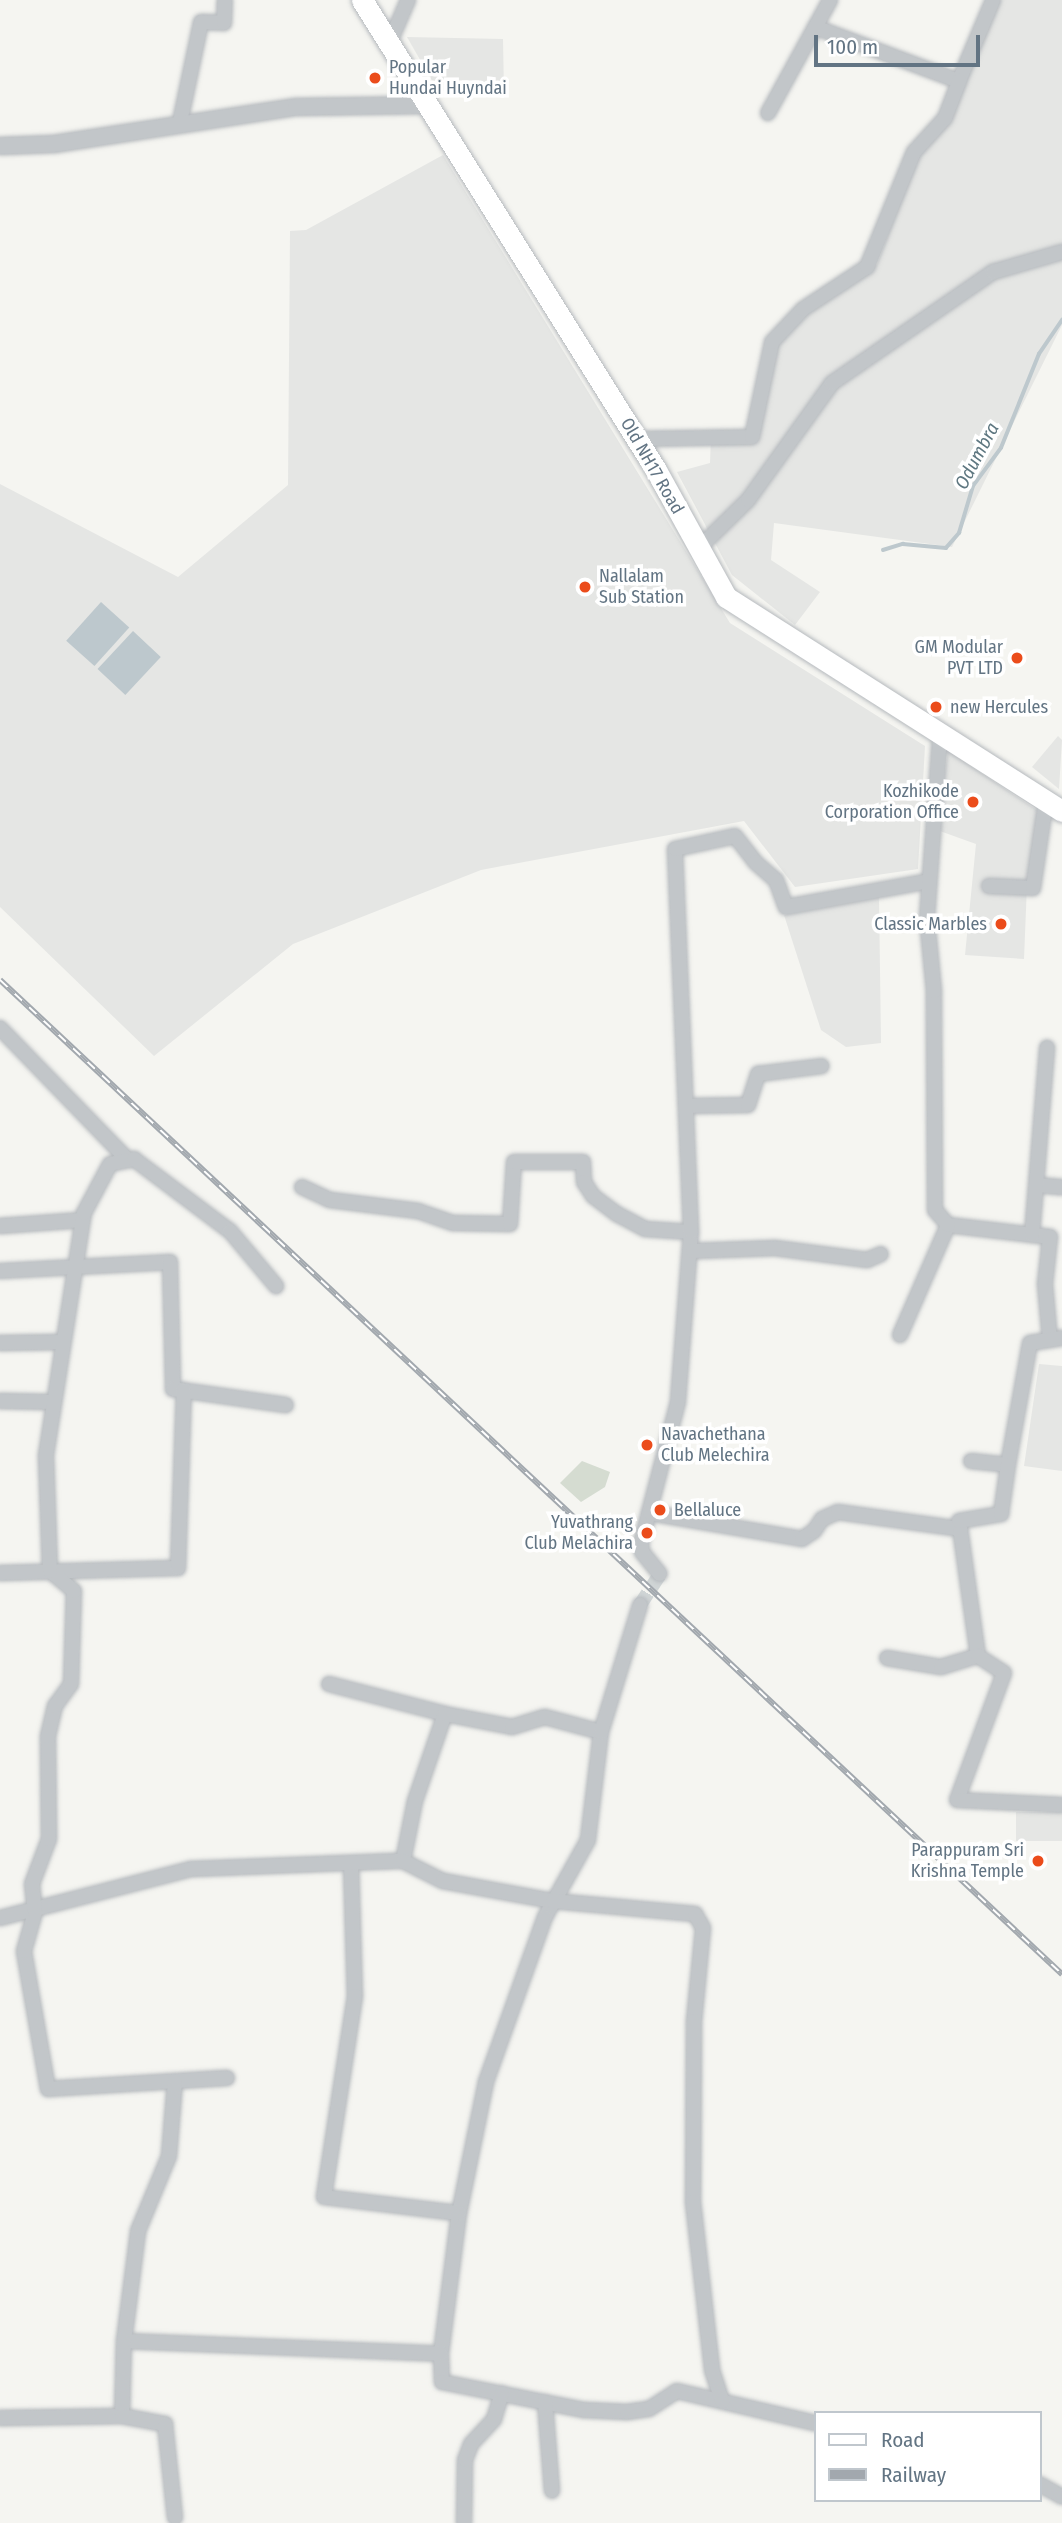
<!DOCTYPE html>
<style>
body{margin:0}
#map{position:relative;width:1062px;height:2523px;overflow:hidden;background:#f5f5f1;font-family:"Fira Sans Condensed",sans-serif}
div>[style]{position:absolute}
.built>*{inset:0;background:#e5e6e4;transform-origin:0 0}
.green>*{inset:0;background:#d5dcd1}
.water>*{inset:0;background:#bdc8cd;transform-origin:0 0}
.stream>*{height:3.5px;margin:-1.75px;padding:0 1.75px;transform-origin:1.75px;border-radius:1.75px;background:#bdc8cd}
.minor-tunnel>*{height:14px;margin-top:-7px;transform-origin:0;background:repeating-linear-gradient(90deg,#d0d5d6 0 14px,transparent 0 21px)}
.roads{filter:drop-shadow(0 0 2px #b5b9bd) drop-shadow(0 0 2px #b5b9bd)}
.minor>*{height:14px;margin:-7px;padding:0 7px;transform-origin:7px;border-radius:7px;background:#c2c6c9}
.tertiary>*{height:16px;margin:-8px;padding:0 8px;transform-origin:8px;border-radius:8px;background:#c2c6c9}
.primary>*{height:21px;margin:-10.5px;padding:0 10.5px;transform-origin:10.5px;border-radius:10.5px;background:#fff}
.rail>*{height:6px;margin-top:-3px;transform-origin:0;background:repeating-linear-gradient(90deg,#fff 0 10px,#a2a8ae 0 20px);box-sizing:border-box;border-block:2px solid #a2a8ae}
.dots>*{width:19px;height:19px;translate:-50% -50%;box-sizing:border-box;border:4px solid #fff;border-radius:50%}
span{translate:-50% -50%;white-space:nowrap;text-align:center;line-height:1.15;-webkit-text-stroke:7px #fff;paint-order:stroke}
.poi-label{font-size:18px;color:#627483}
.left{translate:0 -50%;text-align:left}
.right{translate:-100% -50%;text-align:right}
.street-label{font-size:18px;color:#627483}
.water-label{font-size:19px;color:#5e7780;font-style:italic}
.legend{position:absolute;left:814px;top:2411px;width:228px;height:91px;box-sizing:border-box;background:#fff;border:2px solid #c0c7cd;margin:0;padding:9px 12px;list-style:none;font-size:21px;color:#627483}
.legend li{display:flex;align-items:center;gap:14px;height:35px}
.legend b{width:35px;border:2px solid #c0c7cd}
.scale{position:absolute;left:814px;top:35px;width:166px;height:32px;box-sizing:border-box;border:4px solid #627483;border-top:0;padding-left:9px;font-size:21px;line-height:24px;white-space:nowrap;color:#627483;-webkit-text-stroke:5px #fff;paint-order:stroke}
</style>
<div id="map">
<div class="built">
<div style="clip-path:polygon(998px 0,1062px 0,1062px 325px,952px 547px,774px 523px,771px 560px,820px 592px,795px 625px,732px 575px,677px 472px,710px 463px,711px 435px,747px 437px,770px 336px,813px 299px,877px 265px,921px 147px,949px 117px)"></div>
<div style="clip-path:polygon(407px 37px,503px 39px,504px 94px,438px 91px)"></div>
<div style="clip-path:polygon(443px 155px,730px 623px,925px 746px,918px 869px,795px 887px,744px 821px,481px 870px,293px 944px,154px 1056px,0 907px,0 484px,178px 577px,288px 485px,290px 231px,306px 230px)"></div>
<div style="clip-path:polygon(1058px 736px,1062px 740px,1059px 789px,1032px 767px)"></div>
<div style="clip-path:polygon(948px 751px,1041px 813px,1027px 885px,1024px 959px,965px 955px,976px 844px,937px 830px)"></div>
<div style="clip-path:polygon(879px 897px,881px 1043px,846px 1047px,821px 1030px,784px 915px)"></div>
<div style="clip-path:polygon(1039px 1364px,1062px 1366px,1062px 1471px,1024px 1466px)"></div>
<div style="left:1062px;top:1812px;width:29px;height:46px;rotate:90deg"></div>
</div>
<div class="green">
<div style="clip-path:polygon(582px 1461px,610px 1472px,605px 1487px,581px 1502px,560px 1483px)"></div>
</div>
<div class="water">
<div style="left:101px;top:602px;width:38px;height:52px;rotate:42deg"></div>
<div style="left:133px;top:631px;width:38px;height:52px;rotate:43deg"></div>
</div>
<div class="stream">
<div style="left:883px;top:550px;width:21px;rotate:-17deg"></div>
<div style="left:903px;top:544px;width:43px;rotate:5.3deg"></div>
<div style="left:946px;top:548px;width:20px;rotate:-49deg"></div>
<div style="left:959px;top:533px;width:49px;rotate:-73.4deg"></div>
<div style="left:973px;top:486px;width:47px;rotate:-53.6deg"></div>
<div style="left:1001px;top:448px;width:101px;rotate:-68deg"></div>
<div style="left:1039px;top:354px;width:41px;rotate:-55.9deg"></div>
</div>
<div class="minor-tunnel">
<div style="left:640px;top:1605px;width:37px;rotate:-57deg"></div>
</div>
<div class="roads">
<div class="minor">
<div style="left:815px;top:27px;width:154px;rotate:20.6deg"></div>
<div style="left:959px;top:81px;width:88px;rotate:-67.2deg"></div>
<div style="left:389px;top:44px;width:48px;rotate:-66.6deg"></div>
<div style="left:768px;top:113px;width:129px;rotate:-61.2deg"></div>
<div style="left:180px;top:122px;width:102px;rotate:-78.1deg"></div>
<div style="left:201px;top:22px;width:23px;rotate:2deg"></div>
<div style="left:224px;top:23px;width:23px;rotate:-88deg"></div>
<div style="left:637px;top:439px;width:115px;rotate:-1deg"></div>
<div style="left:752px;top:437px;width:97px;rotate:-78.1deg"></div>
<div style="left:772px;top:342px;width:45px;rotate:-46.8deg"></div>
<div style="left:803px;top:309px;width:77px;rotate:-33.3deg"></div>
<div style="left:867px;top:267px;width:124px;rotate:-67.8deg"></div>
<div style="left:914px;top:152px;width:46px;rotate:-47.6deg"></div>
<div style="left:945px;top:118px;width:40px;rotate:-69deg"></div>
<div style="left:699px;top:548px;width:69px;rotate:-44.4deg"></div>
<div style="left:748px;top:500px;width:144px;rotate:-54.3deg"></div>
<div style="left:832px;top:383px;width:196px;rotate:-34.6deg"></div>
<div style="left:993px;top:272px;width:72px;rotate:-16.2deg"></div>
<div style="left:989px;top:886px;width:44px;rotate:2.6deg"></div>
<div style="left:1033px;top:888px;width:88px;rotate:-81.5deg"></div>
<div style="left:0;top:1028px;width:184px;rotate:45.9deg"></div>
<div style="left:688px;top:1106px;width:60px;rotate:-1deg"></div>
<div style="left:748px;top:1105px;width:33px;rotate:-72deg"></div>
<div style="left:758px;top:1074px;width:64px;rotate:-7.1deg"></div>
<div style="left:1037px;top:1185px;width:25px;rotate:5deg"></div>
<div style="left:302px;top:1187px;width:31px;rotate:25deg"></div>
<div style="left:330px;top:1200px;width:89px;rotate:7.1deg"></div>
<div style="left:418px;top:1211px;width:37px;rotate:19deg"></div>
<div style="left:453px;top:1223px;width:57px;rotate:1deg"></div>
<div style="left:510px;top:1224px;width:62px;rotate:-86.3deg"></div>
<div style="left:514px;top:1162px;width:69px"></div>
<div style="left:583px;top:1162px;width:20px;rotate:87deg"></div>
<div style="left:584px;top:1182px;width:17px;rotate:57deg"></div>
<div style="left:593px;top:1196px;width:30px;rotate:37deg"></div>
<div style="left:617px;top:1214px;width:32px;rotate:28deg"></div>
<div style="left:645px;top:1229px;width:46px;rotate:3.7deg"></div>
<div style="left:691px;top:1232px;width:170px;rotate:94.4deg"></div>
<div style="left:678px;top:1402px;width:146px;rotate:104.7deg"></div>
<div style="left:641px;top:1543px;width:9px;rotate:84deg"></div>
<div style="left:642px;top:1552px;width:28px;rotate:51deg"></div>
<div style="left:948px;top:1225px;width:103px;rotate:6.7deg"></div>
<div style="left:1050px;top:1237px;width:47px;rotate:96.1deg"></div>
<div style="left:1045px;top:1284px;width:56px;rotate:84.9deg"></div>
<div style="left:0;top:1226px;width:83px;rotate:-4.1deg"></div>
<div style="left:691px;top:1232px;width:383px;rotate:-92.4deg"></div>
<div style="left:675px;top:849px;width:61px;rotate:-12.2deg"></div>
<div style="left:735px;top:836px;width:33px;rotate:52deg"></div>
<div style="left:755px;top:862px;width:28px;rotate:41deg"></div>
<div style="left:776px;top:880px;width:29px;rotate:70deg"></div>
<div style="left:786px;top:907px;width:145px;rotate:-10.3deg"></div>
<div style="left:1032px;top:1235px;width:188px;rotate:-85.4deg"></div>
<div style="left:693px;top:1251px;width:82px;rotate:-2.1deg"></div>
<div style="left:775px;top:1248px;width:93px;rotate:7.4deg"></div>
<div style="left:867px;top:1260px;width:15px;rotate:-23deg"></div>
<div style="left:0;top:1271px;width:170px;rotate:-3deg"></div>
<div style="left:170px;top:1262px;width:127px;rotate:88.6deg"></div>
<div style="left:173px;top:1389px;width:114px;rotate:8.1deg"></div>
<div style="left:900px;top:1335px;width:120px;rotate:-66.4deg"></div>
<div style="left:948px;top:1225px;width:20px;rotate:-131deg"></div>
<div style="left:935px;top:1210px;width:219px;rotate:-90.3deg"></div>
<div style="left:934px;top:991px;width:73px;rotate:-95.5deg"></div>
<div style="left:927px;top:918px;width:181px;rotate:-85.9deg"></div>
<div style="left:0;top:1343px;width:63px;rotate:-0.9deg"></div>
<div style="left:0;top:1401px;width:50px;rotate:1.1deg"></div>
<div style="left:971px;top:1461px;width:37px;rotate:6deg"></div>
<div style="left:1008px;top:1465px;width:124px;rotate:-79.8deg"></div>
<div style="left:1030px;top:1343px;width:32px;rotate:-9deg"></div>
<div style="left:650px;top:1513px;width:154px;rotate:9.7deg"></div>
<div style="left:802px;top:1539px;width:14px;rotate:-34deg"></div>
<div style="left:814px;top:1531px;width:14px;rotate:-56deg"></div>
<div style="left:822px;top:1519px;width:17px;rotate:-24deg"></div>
<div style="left:838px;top:1512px;width:123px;rotate:7.9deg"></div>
<div style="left:0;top:1573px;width:178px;rotate:-1.6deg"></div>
<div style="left:178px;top:1568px;width:178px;rotate:-88.1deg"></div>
<div style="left:978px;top:1656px;width:136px;rotate:-98deg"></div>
<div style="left:959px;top:1521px;width:43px;rotate:-9.5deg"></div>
<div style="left:1001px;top:1514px;width:49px;rotate:-81.9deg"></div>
<div style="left:887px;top:1658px;width:55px;rotate:9.5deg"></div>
<div style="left:941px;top:1667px;width:39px;rotate:-17deg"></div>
<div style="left:978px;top:1656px;width:31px;rotate:33deg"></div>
<div style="left:1004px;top:1673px;width:135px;rotate:110.3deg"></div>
<div style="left:957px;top:1800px;width:105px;rotate:2.7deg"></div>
<div style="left:329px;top:1684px;width:120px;rotate:14.5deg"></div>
<div style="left:601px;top:1732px;width:109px;rotate:96.9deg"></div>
<div style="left:588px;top:1840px;width:88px;rotate:119.2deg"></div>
<div style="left:545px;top:1917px;width:175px;rotate:109.7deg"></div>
<div style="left:486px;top:2082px;width:134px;rotate:101.6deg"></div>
<div style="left:459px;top:2213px;width:142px;rotate:97.3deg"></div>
<div style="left:441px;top:2354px;width:28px;rotate:88deg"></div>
<div style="left:442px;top:2382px;width:145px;rotate:11.2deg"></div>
<div style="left:584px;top:2410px;width:43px;rotate:2.7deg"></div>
<div style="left:627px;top:2412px;width:22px;rotate:-8deg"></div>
<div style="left:649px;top:2409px;width:33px;rotate:-33deg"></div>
<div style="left:677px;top:2391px;width:142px;rotate:13.1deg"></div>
<div style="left:403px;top:1861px;width:61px;rotate:-78.7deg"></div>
<div style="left:415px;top:1801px;width:92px;rotate:-71deg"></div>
<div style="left:445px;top:1714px;width:68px;rotate:11deg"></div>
<div style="left:512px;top:1727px;width:34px;rotate:-17deg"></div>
<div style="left:545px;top:1717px;width:58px;rotate:15deg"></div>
<div style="left:601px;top:1732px;width:133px;rotate:-72.9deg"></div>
<div style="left:351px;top:1864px;width:132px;rotate:88.3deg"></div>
<div style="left:355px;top:1996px;width:203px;rotate:98.8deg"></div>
<div style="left:324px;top:2197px;width:136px;rotate:6.8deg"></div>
<div style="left:0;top:1918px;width:197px;rotate:-14.4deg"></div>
<div style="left:191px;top:1869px;width:212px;rotate:-2.2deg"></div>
<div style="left:403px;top:1861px;width:45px;rotate:26.6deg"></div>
<div style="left:443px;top:1881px;width:112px;rotate:10.3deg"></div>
<div style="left:553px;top:1901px;width:143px;rotate:5.2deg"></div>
<div style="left:695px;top:1914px;width:16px;rotate:60deg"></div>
<div style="left:703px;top:1928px;width:93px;rotate:95.5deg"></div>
<div style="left:694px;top:2021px;width:181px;rotate:90.3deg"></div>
<div style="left:693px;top:2202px;width:169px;rotate:83.5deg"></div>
<div style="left:712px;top:2370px;width:33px;rotate:72deg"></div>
<div style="left:227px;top:2078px;width:179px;rotate:176.5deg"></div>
<div style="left:48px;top:2089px;width:140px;rotate:-99.9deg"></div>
<div style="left:24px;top:1951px;width:41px;rotate:-74.2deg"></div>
<div style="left:35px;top:1912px;width:28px;rotate:-96deg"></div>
<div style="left:32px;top:1884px;width:48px;rotate:-69.3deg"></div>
<div style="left:49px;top:1839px;width:103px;rotate:-90.6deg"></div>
<div style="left:48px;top:1736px;width:31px;rotate:-77deg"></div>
<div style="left:55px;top:1706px;width:27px;rotate:-54deg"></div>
<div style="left:71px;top:1684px;width:93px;rotate:-88.2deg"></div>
<div style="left:74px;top:1591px;width:31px;rotate:-140deg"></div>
<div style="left:50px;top:1571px;width:116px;rotate:-92deg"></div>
<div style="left:46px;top:1455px;width:245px;rotate:-81.1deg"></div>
<div style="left:84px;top:1213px;width:55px;rotate:-62deg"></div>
<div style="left:110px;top:1164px;width:25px;rotate:-12deg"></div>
<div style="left:134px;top:1159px;width:120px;rotate:36.9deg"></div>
<div style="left:230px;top:1231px;width:72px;rotate:50.1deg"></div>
<div style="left:124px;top:2341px;width:317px;rotate:2.3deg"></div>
<div style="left:545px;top:2402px;width:89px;rotate:85.5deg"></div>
<div style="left:122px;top:2416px;width:75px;rotate:-88.5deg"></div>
<div style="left:124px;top:2341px;width:111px;rotate:-82.7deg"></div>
<div style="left:138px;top:2231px;width:81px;rotate:-67.5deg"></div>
<div style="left:169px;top:2156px;width:75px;rotate:-85.4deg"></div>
<div style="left:0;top:2418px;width:122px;rotate:-0.9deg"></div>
<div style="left:122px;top:2416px;width:44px;rotate:10.5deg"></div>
<div style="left:165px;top:2424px;width:94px;rotate:83.9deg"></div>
<div style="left:1039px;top:2484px;width:26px;rotate:29deg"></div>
<div style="left:464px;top:2523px;width:63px;rotate:-89.1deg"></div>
<div style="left:465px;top:2460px;width:17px;rotate:-69deg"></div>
<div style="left:471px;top:2444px;width:34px;rotate:-47deg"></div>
<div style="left:494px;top:2419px;width:27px;rotate:-73deg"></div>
</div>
<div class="tertiary">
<div style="left:0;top:146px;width:54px;rotate:-2.1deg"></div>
<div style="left:54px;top:144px;width:245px;rotate:-8.7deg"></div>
<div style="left:296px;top:107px;width:131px;rotate:-0.9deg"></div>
</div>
<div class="primary">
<div style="left:362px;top:0;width:554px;rotate:57.97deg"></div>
<div style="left:656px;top:470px;width:145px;rotate:61.1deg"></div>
<div style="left:726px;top:597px;width:398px;rotate:32.5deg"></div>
</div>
</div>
<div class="rail">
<div style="left:0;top:980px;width:1455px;rotate:43.11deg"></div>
</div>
<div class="dots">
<div style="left:375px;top:78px;background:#eb4c1b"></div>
<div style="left:585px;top:587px;background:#eb4c1b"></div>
<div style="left:1017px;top:658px;background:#eb4c1b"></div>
<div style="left:936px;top:707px;background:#eb4c1b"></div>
<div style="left:973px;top:802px;background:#eb4c1b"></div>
<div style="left:1001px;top:924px;background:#eb4c1b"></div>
<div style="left:647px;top:1445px;background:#eb4c1b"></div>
<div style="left:660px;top:1510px;background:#eb4c1b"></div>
<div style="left:647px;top:1533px;background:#eb4c1b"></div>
<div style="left:1038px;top:1861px;background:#eb4c1b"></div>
</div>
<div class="poi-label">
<span class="left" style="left:389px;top:78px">Popular<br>Hundai Huyndai</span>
<span class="left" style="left:599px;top:587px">Nallalam<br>Sub Station</span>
<span class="right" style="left:1003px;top:658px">GM Modular<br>PVT LTD</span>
<span class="left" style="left:950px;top:707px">new Hercules</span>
<span class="right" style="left:959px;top:802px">Kozhikode<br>Corporation Office</span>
<span class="right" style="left:987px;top:924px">Classic Marbles</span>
<span class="left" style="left:661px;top:1445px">Navachethana<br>Club Melechira</span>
<span class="left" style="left:674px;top:1510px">Bellaluce</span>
<span class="right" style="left:633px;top:1533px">Yuvathrang<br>Club Melachira</span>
<span class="right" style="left:1024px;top:1861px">Parappuram Sri<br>Krishna Temple</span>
</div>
<div class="street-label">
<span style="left:652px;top:466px;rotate:60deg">Old NH17 Road</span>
</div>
<div class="water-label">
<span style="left:977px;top:456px;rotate:-62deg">Odumbra</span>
</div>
<ul class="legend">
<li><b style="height:9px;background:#fff"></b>Road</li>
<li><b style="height:9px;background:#a2a8ae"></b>Railway</li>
</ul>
<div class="scale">100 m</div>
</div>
